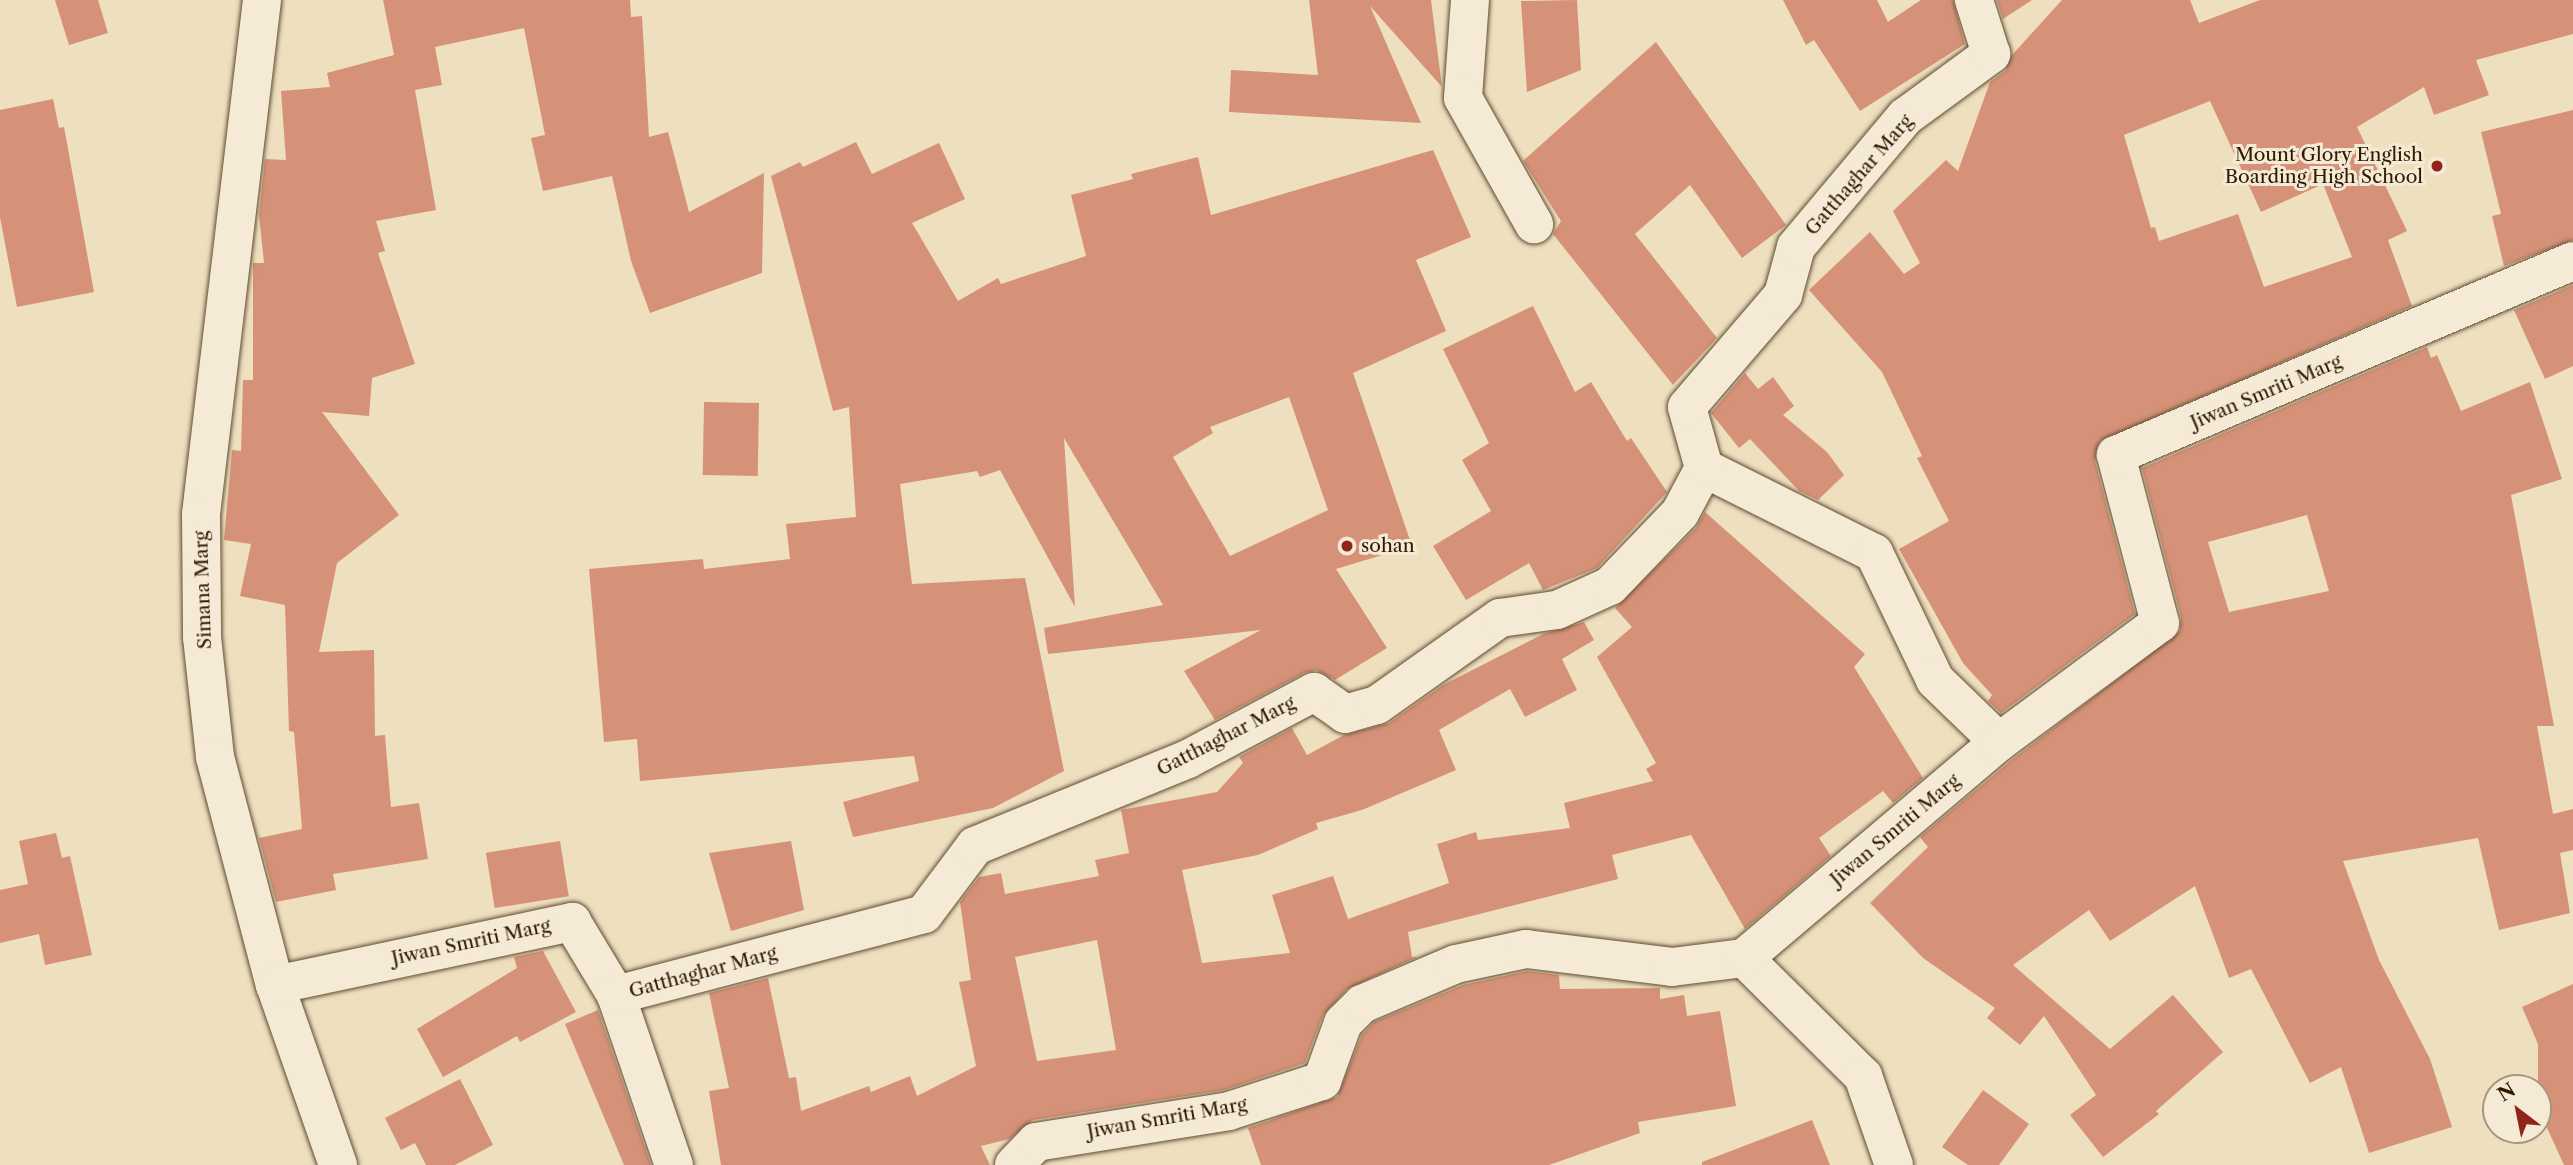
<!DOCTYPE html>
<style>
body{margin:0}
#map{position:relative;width:2573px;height:1165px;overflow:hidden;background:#eedfbf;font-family:"Libre Caslon Text",serif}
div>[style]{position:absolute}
.building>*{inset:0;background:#d69278;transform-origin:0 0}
.roads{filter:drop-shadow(0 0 2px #5f4c30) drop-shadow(0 0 2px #5f4c30)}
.minor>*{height:38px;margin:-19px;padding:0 19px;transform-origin:19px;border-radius:19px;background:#f4ead5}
.dots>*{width:19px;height:19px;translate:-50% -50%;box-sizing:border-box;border:4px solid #f4ead5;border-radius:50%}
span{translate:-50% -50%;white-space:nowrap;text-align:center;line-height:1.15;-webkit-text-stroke:6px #f4ead5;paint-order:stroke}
.poi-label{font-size:19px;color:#2f1b00}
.right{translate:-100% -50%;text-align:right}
.left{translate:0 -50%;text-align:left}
.street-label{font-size:19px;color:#2f1b00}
.north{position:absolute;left:2482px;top:1074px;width:70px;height:70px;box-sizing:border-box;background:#f4ead5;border:2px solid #a59780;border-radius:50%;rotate:328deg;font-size:19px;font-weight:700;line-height:28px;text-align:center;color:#2f1b00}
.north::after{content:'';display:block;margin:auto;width:24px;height:32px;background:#8f2418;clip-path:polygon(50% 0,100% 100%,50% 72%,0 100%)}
</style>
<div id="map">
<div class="building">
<div style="clip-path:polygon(55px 0,98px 0,108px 33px,69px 45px)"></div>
<div style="clip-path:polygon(383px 0,630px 0,631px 17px,642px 16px,649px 137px,668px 132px,689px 212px,764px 173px,762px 273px,650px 313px,631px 261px,612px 176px,543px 191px,531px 138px,545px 135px,524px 28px,435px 47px,442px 85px,415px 90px,436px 210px,376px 221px,385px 251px,378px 253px,415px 364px,372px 378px,369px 416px,322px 412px,399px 515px,337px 563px,319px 652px,374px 650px,375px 736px,385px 735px,391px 807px,419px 803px,428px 859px,333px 874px,336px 890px,276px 902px,259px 838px,302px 829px,294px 732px,289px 731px,285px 605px,240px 596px,251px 544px,224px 540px,232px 450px,241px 451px,243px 380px,253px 380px,253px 263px,264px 263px,259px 215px,265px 159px,286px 160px,281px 91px,330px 87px,327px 73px,394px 55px)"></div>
<div style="clip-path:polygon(1309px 0,1431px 0,1442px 87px,1370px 6px,1421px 123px,1229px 112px,1231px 70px,1318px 75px)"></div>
<div style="clip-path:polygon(1577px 0,1581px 70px,1527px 92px,1521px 1px)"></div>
<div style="clip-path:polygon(1783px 0,1877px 0,1888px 22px,1921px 0,1953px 0,1965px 44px,1860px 111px,1814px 40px,1806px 45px)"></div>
<div style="clip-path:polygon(1997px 0,2032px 0,2003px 19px)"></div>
<div style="clip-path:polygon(evenodd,2062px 0,2190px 0,2199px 23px,2260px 0,2573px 0,2573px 34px,2476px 60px,2489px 95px,2434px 115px,2424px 87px,2357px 127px,2407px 231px,2388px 240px,2412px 306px,2100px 441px,2095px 461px,2135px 614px,2001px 713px,1988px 701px,1992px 695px,1963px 663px,1899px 549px,1949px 521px,1917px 458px,1922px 456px,1882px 372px,1809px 290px,1870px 232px,1904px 274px,1920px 263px,1893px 211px,1946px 160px,1958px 171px,1990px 82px,2005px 71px,2012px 55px,2062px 0,2210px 101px,2261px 212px,2323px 184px,2352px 257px,2264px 287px,2238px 214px,2159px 241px,2155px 227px,2151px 228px,2124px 135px,2210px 101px)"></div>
<div style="clip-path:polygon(1656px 42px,1786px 225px,1742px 258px,1690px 185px,1635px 234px,1717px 338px,1673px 385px,1553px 234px,1561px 221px,1523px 161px)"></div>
<div style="clip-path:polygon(53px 99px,59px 128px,64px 127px,94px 292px,17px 307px,0 217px,0 110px)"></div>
<div style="clip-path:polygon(2573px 110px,2573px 240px,2504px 266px,2492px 216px,2501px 214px,2481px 132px)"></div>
<div style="clip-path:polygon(evenodd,856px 142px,872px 174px,939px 143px,965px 199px,912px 223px,958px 301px,998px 278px,1001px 284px,1086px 256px,1071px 195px,1133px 179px,1131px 174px,1198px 157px,1211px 215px,1433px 150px,1471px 237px,1416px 260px,1446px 331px,1353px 373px,1412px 546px,1336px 569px,1387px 648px,1335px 680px,1316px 670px,1304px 673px,1215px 720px,1184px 671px,1261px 630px,1048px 654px,1044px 628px,1163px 605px,1064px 438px,1075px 607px,1000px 470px,980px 477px,977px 471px,900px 484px,912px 584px,1025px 578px,1064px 771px,993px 808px,853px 837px,843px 802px,919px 781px,914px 756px,640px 781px,637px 739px,604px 742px,589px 569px,703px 559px,704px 569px,790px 559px,786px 524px,856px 517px,849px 407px,833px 411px,771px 176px,800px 162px,803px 167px,856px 142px,1289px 397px,1328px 510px,1230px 556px,1173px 457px,1213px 433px,1210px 427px,1289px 397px)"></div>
<div style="clip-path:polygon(2573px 285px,2573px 366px,2545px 379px,2514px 310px)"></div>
<div style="clip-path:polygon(1533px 306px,1575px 392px,1591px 382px,1627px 441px,1631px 438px,1667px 492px,1597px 568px,1543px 590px,1529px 563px,1466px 600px,1433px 546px,1491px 511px,1462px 460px,1489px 443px,1443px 349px)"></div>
<div style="clip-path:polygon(evenodd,2427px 347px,2431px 358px,2437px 355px,2461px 411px,2530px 382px,2562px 479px,2511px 495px,2554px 726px,2537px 726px,2553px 814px,2573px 809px,2573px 850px,2560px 853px,2570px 913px,2499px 930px,2478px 838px,2343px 861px,2379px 960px,2430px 1059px,2452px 1127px,2369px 1153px,2341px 1067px,2310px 1083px,2251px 969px,2229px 978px,2195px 886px,2110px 941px,2089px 910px,2013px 965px,2110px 1049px,2173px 995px,2223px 1052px,2156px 1111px,2159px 1114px,2103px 1157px,2070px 1115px,2096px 1095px,2044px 1016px,2020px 1045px,1987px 1018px,1995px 1008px,1923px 958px,1870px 903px,1928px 847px,1920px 837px,2013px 759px,2180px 631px,2181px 617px,2142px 468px,2427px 347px,2307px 515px,2329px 591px,2229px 612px,2208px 542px,2307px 515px)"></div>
<div style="clip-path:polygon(1745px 373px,1758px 389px,1773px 377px,1794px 406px,1783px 415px,1827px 452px,1844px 475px,1818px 500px,1799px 491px,1750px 439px,1739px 448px,1711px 413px)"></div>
<div style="left:704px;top:402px;width:55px;height:73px;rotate:1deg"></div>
<div style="clip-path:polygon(evenodd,1705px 512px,1865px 654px,1854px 667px,1923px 778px,1893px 803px,1883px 791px,1819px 838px,1831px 856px,1745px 929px,1691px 835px,1612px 855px,1618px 879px,1408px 932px,1412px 957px,1417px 957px,1347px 989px,1323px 1015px,1305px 1063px,1224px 1090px,1033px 1120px,1009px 1139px,981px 1146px,990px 1165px,721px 1165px,709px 1091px,729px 1088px,709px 993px,768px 978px,789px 1078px,796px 1077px,801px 1111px,869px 1086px,871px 1092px,910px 1076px,917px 1096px,976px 1066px,959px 982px,971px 980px,960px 902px,979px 877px,1001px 873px,1005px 894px,1099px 876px,1095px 860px,1129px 853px,1121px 810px,1217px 792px,1243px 763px,1239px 757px,1292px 728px,1307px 755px,1344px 735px,1389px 723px,1443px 685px,1543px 634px,1584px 622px,1594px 640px,1562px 659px,1577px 690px,1525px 717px,1510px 689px,1439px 730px,1456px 770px,1362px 810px,1316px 823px,1318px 829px,1258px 855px,1182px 870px,1202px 963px,1290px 953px,1272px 895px,1333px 876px,1348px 919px,1449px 883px,1437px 844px,1476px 832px,1478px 840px,1570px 828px,1564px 803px,1653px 781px,1646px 769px,1656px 763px,1597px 657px,1632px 627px,1615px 608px,1696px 528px,1705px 512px,1097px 940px,1116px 1050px,1037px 1061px,1015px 957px,1097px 940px)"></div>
<div style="clip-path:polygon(56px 833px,62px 858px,70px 856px,92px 955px,45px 965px,39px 934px,0 943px,0 890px,28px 884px,19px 841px)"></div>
<div style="left:560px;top:841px;width:56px;height:75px;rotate:81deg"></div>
<div style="clip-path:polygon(791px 841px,804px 910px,731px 931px,709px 853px)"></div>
<div style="clip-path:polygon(543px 951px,576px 1012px,520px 1042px,517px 1036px,443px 1077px,417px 1029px,517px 968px,514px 957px)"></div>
<div style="clip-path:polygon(1527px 971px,1559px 975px,1560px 989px,1660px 988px,1660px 999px,1684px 995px,1687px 1016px,1720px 1011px,1736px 1106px,1638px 1122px,1640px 1133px,1549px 1165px,1261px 1165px,1248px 1128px,1337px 1097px,1362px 1035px,1374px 1022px,1463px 985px)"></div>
<div style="clip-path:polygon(2573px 984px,2573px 1165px,2564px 1165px,2538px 1108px,2538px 1044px,2522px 1007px)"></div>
<div style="clip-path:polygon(598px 1010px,651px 1165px,624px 1165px,565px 1024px)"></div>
<div style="clip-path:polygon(460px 1079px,493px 1145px,455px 1165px,426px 1165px,415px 1143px,401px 1150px,385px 1118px)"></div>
<div style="clip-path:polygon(1983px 1090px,2029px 1124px,1999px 1165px,1968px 1165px,1942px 1147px)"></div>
<div style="clip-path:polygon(1812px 1120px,1830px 1165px,1702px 1165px,1702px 1162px)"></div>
</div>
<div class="roads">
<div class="minor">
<div style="left:262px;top:0;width:518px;rotate:96.77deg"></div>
<div style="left:201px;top:514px;width:123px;rotate:89.5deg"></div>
<div style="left:202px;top:637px;width:121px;rotate:83.8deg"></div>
<div style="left:215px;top:757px;width:236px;rotate:75.3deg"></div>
<div style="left:275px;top:985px;width:191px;rotate:70.7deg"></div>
<div style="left:1470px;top:0;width:98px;rotate:94.1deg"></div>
<div style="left:1463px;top:98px;width:145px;rotate:60.6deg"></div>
<div style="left:1704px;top:468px;width:190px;rotate:26.6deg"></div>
<div style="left:1874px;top:553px;width:141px;rotate:64.3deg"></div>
<div style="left:1935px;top:680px;width:89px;rotate:44.1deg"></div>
<div style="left:1744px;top:958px;width:168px;rotate:44.8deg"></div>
<div style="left:1863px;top:1076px;width:94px;rotate:70.8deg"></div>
<div style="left:275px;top:985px;width:304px;rotate:-12deg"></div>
<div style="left:572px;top:922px;width:85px;rotate:58.9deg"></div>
<div style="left:616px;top:995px;width:180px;rotate:71.2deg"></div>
<div style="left:616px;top:995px;width:318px;rotate:-14.7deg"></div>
<div style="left:924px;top:914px;width:85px;rotate:-53.1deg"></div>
<div style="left:975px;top:846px;width:230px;rotate:-22.2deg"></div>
<div style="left:1188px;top:759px;width:143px;rotate:-28deg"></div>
<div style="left:1314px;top:692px;width:38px;rotate:35deg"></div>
<div style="left:1345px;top:714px;width:33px;rotate:-16deg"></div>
<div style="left:1377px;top:705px;width:151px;rotate:-35.3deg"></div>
<div style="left:1500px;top:618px;width:58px;rotate:-8deg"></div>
<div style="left:1557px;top:610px;width:58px;rotate:-24.4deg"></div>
<div style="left:1610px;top:586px;width:101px;rotate:-46.2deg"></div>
<div style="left:1680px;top:513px;width:51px;rotate:-61.9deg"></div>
<div style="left:1704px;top:468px;width:63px;rotate:-105.6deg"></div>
<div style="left:1687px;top:407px;width:148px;rotate:-49.4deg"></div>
<div style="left:1783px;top:295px;width:50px;rotate:-74.8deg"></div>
<div style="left:1796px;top:247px;width:170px;rotate:-50deg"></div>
<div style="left:1905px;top:117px;width:107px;rotate:-36.2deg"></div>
<div style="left:1991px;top:54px;width:57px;rotate:-107.5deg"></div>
<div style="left:1014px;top:1165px;width:32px;rotate:-46deg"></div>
<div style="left:1036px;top:1142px;width:195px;rotate:-9.1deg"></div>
<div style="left:1229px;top:1111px;width:98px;rotate:-17.9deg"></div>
<div style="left:1322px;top:1081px;width:62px;rotate:-70.1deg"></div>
<div style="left:1343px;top:1023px;width:27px;rotate:-45deg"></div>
<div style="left:1362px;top:1004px;width:102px;rotate:-23.1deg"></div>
<div style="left:1456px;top:964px;width:72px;rotate:-12.1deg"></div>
<div style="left:1526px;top:949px;width:147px;rotate:7deg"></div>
<div style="left:1672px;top:967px;width:73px;rotate:-7.1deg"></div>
<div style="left:1744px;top:958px;width:334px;rotate:-40.3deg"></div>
<div style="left:1999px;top:742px;width:200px;rotate:-36.5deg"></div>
<div style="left:2160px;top:623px;width:174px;rotate:-104.7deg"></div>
<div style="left:2116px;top:455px;width:496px;rotate:-23deg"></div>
</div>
</div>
<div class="dots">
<div style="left:2437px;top:166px;background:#8f2418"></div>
<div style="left:1347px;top:546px;background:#8f2418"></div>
</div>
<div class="poi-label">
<span class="right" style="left:2423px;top:166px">Mount Glory English<br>Boarding High School</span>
<span class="left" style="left:1361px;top:546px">sohan</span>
</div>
<div class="street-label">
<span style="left:1859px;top:175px;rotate:-49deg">Gatthaghar Marg</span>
<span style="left:2266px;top:392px;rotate:-23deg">Jiwan Smriti Marg</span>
<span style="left:203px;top:590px;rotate:-92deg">Simana Marg</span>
<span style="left:1226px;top:736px;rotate:-27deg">Gatthaghar Marg</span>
<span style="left:1895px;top:830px;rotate:-40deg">Jiwan Smriti Marg</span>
<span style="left:471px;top:942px;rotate:-12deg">Jiwan Smriti Marg</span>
<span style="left:703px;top:972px;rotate:-15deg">Gatthaghar Marg</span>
<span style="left:1167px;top:1118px;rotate:-10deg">Jiwan Smriti Marg</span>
</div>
<div class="north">N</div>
</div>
